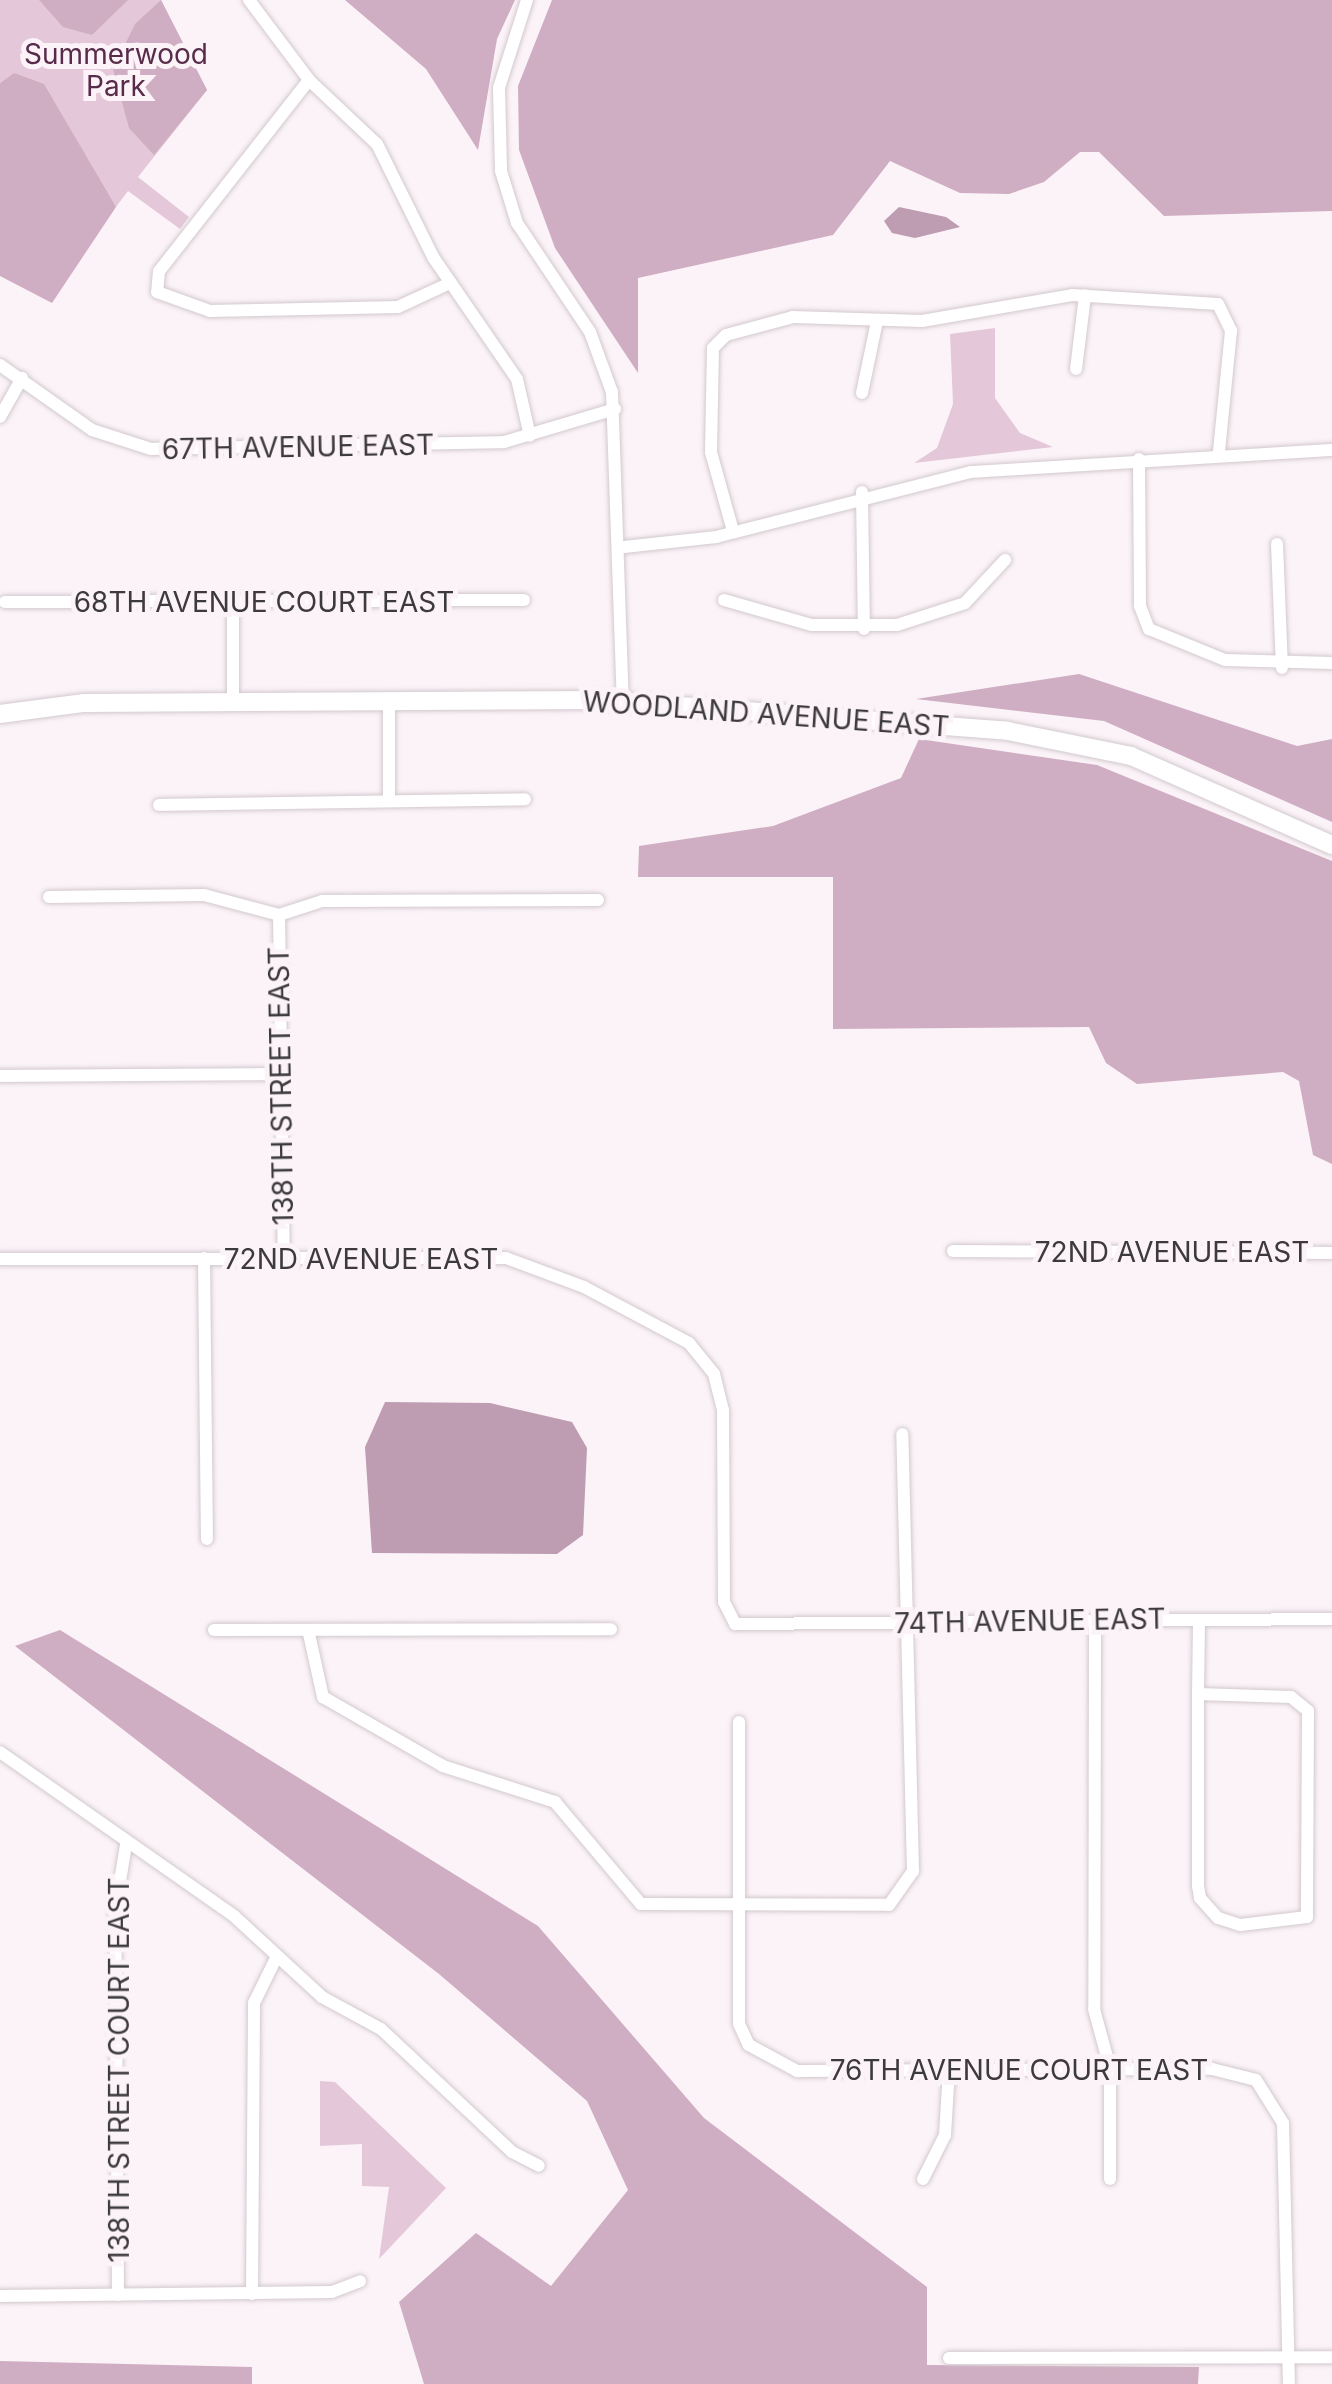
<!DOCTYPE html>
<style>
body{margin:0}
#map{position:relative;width:1332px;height:2384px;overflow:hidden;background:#fbf3f8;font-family:Inter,sans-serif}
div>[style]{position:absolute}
.green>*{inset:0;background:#e4c8d9}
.forest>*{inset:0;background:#cfadc2}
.water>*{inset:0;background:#be9cb1}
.roads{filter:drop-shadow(0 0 2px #d2c9ce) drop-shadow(0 0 2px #d2c9ce)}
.street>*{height:12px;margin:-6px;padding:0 6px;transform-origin:6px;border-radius:6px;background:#fff}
.secondary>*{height:18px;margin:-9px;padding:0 9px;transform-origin:9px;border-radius:9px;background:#fff}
span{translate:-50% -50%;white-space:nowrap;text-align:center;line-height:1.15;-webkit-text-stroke:10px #fbf3f8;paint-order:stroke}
.park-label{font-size:28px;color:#582b4a}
.street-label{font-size:28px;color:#3d3a3c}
</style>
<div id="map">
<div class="green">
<div style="clip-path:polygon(0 0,161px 0,207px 90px,138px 177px,189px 217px,180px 229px,128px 191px,116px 207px,15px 73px,0 83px)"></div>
<div style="clip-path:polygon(995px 328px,995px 398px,1020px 433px,1053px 447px,914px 463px,937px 448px,953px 404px,950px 334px)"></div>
<div style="clip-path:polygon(320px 2081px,335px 2082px,446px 2188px,379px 2259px,389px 2187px,362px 2186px,362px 2144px,320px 2146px)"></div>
</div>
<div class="forest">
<div style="clip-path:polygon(39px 0,128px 0,92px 35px,63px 27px)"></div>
<div style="clip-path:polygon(161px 0,207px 90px,154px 155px,129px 128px,113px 69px,135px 24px)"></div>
<div style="clip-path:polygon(345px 0,515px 0,497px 39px,478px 150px,426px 69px)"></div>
<div style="clip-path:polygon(552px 0,1332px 0,1332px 211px,1164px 216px,1099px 152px,1080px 152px,1044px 182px,1009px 194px,960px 193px,890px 161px,833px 235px,638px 278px,638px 373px,555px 248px,519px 150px,518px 86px)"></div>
<div style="clip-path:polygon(14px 73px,44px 84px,116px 207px,52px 303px,0 276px,0 83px)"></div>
<div style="clip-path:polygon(1079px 674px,1297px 746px,1332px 739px,1332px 822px,1104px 721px,916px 699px)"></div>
<div style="clip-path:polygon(919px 739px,1097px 765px,1332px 861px,1332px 1164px,1313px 1155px,1299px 1081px,1283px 1072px,1137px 1084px,1106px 1063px,1089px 1027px,833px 1029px,833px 877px,638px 877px,639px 846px,773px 826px,901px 778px)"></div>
<div style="clip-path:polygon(60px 1630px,538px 1926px,704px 2118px,927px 2287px,927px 2365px,1199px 2367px,1198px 2384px,424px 2384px,399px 2302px,476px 2233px,551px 2286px,628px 2190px,587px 2101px,439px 1974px,15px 1646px)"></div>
<div style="clip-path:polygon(0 2361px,252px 2367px,252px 2384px,0 2384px)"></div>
</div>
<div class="water">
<div style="clip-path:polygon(899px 207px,946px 217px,960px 227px,915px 238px,892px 233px,884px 221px)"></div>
<div style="clip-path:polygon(385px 1402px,490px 1403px,572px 1422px,587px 1448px,583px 1535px,557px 1554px,372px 1553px,365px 1447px)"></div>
</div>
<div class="roads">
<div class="street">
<div style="left:249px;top:0;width:100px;rotate:53.1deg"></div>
<div style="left:309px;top:80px;width:93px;rotate:43.3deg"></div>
<div style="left:377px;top:144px;width:126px;rotate:63.6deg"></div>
<div style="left:433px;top:257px;width:148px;rotate:55.5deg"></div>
<div style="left:517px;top:379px;width:58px;rotate:77.2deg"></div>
<div style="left:527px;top:0;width:92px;rotate:107.7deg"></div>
<div style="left:499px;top:88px;width:83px;rotate:88.6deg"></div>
<div style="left:501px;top:171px;width:54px;rotate:72.9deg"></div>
<div style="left:517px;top:223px;width:131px;rotate:56.2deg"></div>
<div style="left:590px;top:332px;width:64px;rotate:69.9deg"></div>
<div style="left:612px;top:392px;width:309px;rotate:88deg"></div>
<div style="left:309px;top:80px;width:243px;rotate:128.1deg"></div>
<div style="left:159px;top:271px;width:21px;rotate:95deg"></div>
<div style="left:157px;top:292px;width:56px;rotate:19.7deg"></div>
<div style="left:210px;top:311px;width:188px;rotate:-1.2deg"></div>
<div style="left:398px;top:307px;width:57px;rotate:-24.8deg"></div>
<div style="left:0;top:365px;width:113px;rotate:35.2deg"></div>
<div style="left:92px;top:430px;width:62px;rotate:17.9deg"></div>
<div style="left:151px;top:449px;width:353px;rotate:-1.1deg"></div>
<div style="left:504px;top:442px;width:116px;rotate:-16.6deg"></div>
<div style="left:1076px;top:369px;width:74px;rotate:-83deg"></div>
<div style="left:862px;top:393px;width:74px;rotate:-78.2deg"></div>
<div style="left:0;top:417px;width:45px;rotate:-60.6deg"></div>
<div style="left:1139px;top:459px;width:147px;rotate:89.6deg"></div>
<div style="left:1140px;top:606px;width:25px;rotate:69deg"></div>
<div style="left:1149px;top:629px;width:82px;rotate:22.2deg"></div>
<div style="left:1225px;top:660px;width:107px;rotate:1.6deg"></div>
<div style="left:862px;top:492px;width:137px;rotate:89.2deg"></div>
<div style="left:733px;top:531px;width:82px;rotate:-105.6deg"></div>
<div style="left:711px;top:452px;width:104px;rotate:-88.9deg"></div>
<div style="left:713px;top:348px;width:18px;rotate:-45deg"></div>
<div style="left:726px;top:335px;width:69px;rotate:-15deg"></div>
<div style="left:793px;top:317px;width:129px;rotate:1.8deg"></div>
<div style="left:922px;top:321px;width:152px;rotate:-9.8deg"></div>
<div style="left:1072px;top:295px;width:146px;rotate:3.5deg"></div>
<div style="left:1218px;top:304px;width:30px;rotate:64deg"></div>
<div style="left:1231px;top:331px;width:121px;rotate:95.7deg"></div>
<div style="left:1277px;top:544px;width:124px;rotate:87.7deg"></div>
<div style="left:624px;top:547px;width:93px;rotate:-6.2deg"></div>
<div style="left:716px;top:537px;width:263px;rotate:-14.3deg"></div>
<div style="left:971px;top:472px;width:362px;rotate:-3.5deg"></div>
<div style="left:724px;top:600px;width:91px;rotate:15.9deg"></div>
<div style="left:812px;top:625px;width:85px"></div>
<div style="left:897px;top:625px;width:71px;rotate:-17.9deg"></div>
<div style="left:965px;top:603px;width:59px;rotate:-47.1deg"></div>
<div style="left:5px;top:602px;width:519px;rotate:-0.22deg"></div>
<div style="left:233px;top:602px;width:100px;rotate:90deg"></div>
<div style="left:389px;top:702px;width:98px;rotate:90deg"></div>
<div style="left:159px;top:805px;width:366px;rotate:-0.9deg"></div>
<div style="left:49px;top:897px;width:155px;rotate:-0.7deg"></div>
<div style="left:204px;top:895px;width:78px;rotate:14.9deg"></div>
<div style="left:279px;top:915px;width:341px;rotate:89.2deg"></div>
<div style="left:279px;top:915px;width:45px;rotate:-18deg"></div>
<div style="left:322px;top:901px;width:276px;rotate:-0.2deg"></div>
<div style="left:0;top:1076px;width:281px;rotate:-0.4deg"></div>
<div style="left:953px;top:1251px;width:379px;rotate:0.3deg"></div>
<div style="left:204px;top:1258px;width:281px;rotate:89.4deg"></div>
<div style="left:0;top:1259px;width:506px;rotate:-0.11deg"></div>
<div style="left:506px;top:1258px;width:83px;rotate:20.4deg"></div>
<div style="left:584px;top:1287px;width:119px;rotate:28.1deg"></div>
<div style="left:689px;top:1343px;width:40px;rotate:51deg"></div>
<div style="left:714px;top:1374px;width:37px;rotate:76deg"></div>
<div style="left:723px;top:1410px;width:192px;rotate:89.7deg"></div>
<div style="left:724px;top:1602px;width:25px;rotate:63deg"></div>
<div style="left:735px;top:1624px;width:597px;rotate:-0.48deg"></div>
<div style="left:1095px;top:1622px;width:387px;rotate:90.1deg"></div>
<div style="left:1094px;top:2009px;width:61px;rotate:74.8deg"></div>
<div style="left:1110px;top:2068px;width:111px;rotate:90deg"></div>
<div style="left:214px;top:1630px;width:397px;rotate:-0.1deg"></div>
<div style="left:309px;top:1634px;width:65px;rotate:77.5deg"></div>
<div style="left:323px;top:1697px;width:138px;rotate:29.9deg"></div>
<div style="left:443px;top:1766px;width:118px;rotate:17.8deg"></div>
<div style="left:555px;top:1802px;width:133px;rotate:49.9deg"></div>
<div style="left:641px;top:1904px;width:248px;rotate:0.2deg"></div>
<div style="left:889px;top:1905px;width:42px;rotate:-54.8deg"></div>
<div style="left:913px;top:1871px;width:437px;rotate:-91.4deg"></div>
<div style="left:1198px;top:1694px;width:93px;rotate:1.8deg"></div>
<div style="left:1291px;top:1697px;width:22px;rotate:39deg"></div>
<div style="left:1308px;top:1711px;width:206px;rotate:90.3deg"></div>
<div style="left:1307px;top:1917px;width:67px;rotate:173.2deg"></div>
<div style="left:1240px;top:1925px;width:23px;rotate:-162deg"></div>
<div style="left:1218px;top:1918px;width:27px;rotate:-132deg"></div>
<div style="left:1200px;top:1898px;width:12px;rotate:-99deg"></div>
<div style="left:1198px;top:1886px;width:192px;rotate:-90deg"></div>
<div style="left:1198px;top:1694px;width:74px;rotate:-89.2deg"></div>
<div style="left:739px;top:1722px;width:302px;rotate:90deg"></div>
<div style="left:739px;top:2024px;width:23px;rotate:65deg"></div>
<div style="left:749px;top:2045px;width:55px;rotate:28.4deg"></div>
<div style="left:797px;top:2071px;width:415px;rotate:-0.3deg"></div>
<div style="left:1212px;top:2069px;width:45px;rotate:14deg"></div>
<div style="left:1256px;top:2080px;width:51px;rotate:57.9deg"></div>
<div style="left:1283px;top:2123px;width:261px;rotate:88.7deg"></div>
<div style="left:0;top:1752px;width:286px;rotate:35deg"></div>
<div style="left:234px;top:1916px;width:120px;rotate:42.6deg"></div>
<div style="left:322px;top:1997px;width:67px;rotate:28.5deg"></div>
<div style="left:381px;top:2029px;width:180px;rotate:43.2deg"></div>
<div style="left:512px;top:2152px;width:30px;rotate:27deg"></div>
<div style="left:923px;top:2179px;width:49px;rotate:-63.4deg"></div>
<div style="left:945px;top:2135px;width:65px;rotate:-86.5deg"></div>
<div style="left:252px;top:2294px;width:291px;rotate:-89.6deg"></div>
<div style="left:254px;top:2003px;width:52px;rotate:-63.9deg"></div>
<div style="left:118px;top:2295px;width:383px;rotate:-90.4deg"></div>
<div style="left:115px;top:1912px;width:68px;rotate:-80.7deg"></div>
<div style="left:0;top:2296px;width:332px;rotate:-0.7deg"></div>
<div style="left:332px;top:2292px;width:30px;rotate:-21deg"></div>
<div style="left:949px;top:2358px;width:383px;rotate:-0.1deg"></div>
</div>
<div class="secondary">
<div style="left:0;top:714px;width:85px;rotate:-7.5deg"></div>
<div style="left:84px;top:703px;width:516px;rotate:-0.33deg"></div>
<div style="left:600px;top:700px;width:409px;rotate:4.3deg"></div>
<div style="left:1008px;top:731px;width:126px;rotate:11.5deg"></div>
<div style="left:1131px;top:756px;width:220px;rotate:23.9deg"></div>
</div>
</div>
<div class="park-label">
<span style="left:116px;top:70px">Summerwood<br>Park</span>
</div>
<div class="street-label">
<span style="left:298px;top:447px;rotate:-1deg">67TH AVENUE EAST</span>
<span style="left:264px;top:602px">68TH AVENUE COURT EAST</span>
<span style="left:766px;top:714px;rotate:4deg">WOODLAND AVENUE EAST</span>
<span style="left:281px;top:1086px;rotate:-91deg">138TH STREET EAST</span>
<span style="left:1172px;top:1252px">72ND AVENUE EAST</span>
<span style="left:361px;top:1259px">72ND AVENUE EAST</span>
<span style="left:1030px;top:1621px;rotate:-1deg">74TH AVENUE EAST</span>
<span style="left:119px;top:2070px;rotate:-90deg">138TH STREET COURT EAST</span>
<span style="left:1019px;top:2070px">76TH AVENUE COURT EAST</span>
</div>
</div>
